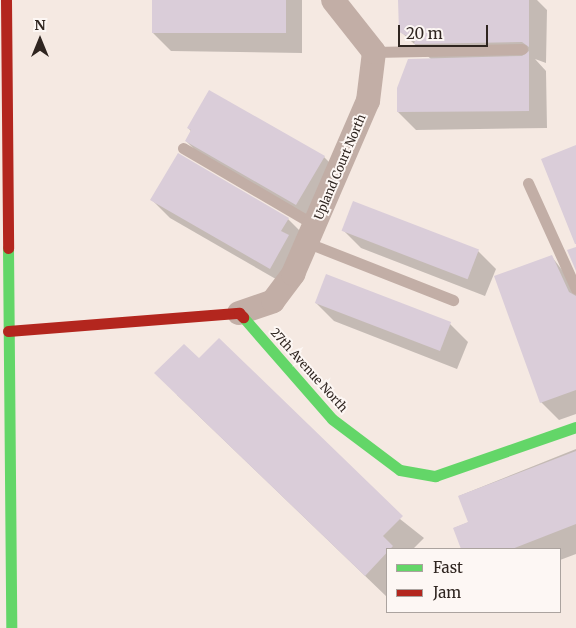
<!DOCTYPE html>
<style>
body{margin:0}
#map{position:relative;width:576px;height:628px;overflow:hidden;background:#f5e9e2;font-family:Merriweather,serif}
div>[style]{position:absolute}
.shadow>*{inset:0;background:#0003}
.building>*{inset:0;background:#dacdd9;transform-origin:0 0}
.lane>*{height:11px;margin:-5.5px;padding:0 5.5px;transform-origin:5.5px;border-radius:5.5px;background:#c2aea6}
.street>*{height:24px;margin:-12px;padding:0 12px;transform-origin:12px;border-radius:12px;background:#c2aea6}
.fast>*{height:11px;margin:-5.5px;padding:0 5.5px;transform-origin:5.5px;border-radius:5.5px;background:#63d668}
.jam>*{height:11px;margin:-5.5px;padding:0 5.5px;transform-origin:5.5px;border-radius:5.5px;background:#b3261e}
span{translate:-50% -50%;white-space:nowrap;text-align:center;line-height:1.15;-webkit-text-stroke:4px #fdf7f4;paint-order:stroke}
.street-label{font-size:12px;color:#2f2520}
.legend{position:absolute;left:386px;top:548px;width:175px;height:65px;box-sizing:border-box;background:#fdf7f4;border:1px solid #aba39f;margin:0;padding:6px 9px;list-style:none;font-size:15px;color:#2f2520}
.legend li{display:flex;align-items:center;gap:10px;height:25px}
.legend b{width:25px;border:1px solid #aba39f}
.north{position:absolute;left:15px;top:15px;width:50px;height:50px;-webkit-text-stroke:4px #fdf7f4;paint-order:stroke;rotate:0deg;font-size:14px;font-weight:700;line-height:20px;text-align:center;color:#2f2520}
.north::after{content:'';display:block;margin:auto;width:18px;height:22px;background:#2f2520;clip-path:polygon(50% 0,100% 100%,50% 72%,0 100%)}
.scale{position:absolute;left:398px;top:25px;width:90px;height:22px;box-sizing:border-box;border:2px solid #2f2520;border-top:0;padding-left:6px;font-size:15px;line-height:18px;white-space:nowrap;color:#2f2520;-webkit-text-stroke:4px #fdf7f4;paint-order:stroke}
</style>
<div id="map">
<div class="shadow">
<div style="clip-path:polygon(152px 0,302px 0,302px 53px,171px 51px,153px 33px)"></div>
<div style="clip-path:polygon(400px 0,537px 0,547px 10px,546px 63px,535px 59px,546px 71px,547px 128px,416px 130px,398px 112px,432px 60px,401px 32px)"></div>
<div style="clip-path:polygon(188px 128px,324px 157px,342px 175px,314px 222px,204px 159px,186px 141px,191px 131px)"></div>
<div style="clip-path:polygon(152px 200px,288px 219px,306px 237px,288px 286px,170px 218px)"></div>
<div style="clip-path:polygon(343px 230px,478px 251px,496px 269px,485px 296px,361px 248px)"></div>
<div style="clip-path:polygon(552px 257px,576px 288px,576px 414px,559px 420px,541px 402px)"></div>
<div style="clip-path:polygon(316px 303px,450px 324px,468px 342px,457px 369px,334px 321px)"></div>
<div style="clip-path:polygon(199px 360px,424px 538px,413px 549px,387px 549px,387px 597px,177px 395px)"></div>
<div style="clip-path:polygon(576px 449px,576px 554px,560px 560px,560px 549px,462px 549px,454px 528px,469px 522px,459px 496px)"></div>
</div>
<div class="building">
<div style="left:152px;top:0;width:134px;height:33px"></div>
<div style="clip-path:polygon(398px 0,529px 0,529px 47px,522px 42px,414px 44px,415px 40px,399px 32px)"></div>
<div style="clip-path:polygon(529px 51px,529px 111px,397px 112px,397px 88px,408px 59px,522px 56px)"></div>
<div style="clip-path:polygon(209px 90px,325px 156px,296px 205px,185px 141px,191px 130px,187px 128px)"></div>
<div style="clip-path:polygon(576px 145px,576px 244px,575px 244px,541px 159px)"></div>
<div style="clip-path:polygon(178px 153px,289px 218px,281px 231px,289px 235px,270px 269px,150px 200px)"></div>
<div style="left:353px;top:201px;width:135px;height:32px;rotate:21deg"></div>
<div style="clip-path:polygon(576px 247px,576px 271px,567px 250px)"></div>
<div style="clip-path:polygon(552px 255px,569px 292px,576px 296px,576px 390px,540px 403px,494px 276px)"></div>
<div style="left:326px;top:274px;width:134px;height:31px;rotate:21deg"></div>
<div style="clip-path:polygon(219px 338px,403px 516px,383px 536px,393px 546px,365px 576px,154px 373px,184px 344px,199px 358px)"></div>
<div style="clip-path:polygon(576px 451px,576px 524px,512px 549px,461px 549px,453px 528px,468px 522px,458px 496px)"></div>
</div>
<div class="lane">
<div style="left:374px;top:52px;width:148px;rotate:-1.2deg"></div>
<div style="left:183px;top:148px;width:153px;rotate:30.3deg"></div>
<div style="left:528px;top:183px;width:116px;rotate:65.6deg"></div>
<div style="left:308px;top:243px;width:156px;rotate:21.5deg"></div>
</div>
<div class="street">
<div style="left:239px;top:313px;width:36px;rotate:-19deg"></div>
<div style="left:273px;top:301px;width:34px;rotate:-53deg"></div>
<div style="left:293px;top:274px;width:189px;rotate:-66.6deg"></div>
<div style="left:368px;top:101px;width:49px;rotate:-83deg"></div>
<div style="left:374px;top:52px;width:66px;rotate:-128.3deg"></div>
</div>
<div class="fast">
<div style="left:8px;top:248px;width:380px;rotate:89.5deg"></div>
<div style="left:243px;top:317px;width:135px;rotate:48.9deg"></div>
<div style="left:332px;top:419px;width:85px;rotate:36.9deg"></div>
<div style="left:400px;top:470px;width:36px;rotate:10deg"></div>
<div style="left:435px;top:476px;width:149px;rotate:-19.2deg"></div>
</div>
<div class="jam">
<div style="left:6px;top:0;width:248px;rotate:89.5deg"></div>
<div style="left:8px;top:331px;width:232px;rotate:-4.5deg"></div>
<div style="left:239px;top:313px;width:6px;rotate:45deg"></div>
</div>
<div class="street-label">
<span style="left:340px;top:167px;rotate:-67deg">Upland Court North</span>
<span style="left:309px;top:370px;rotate:48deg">27th Avenue North</span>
</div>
<ul class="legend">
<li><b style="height:6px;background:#63d668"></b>Fast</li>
<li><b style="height:6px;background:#b3261e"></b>Jam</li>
</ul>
<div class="north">N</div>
<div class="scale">20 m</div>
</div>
